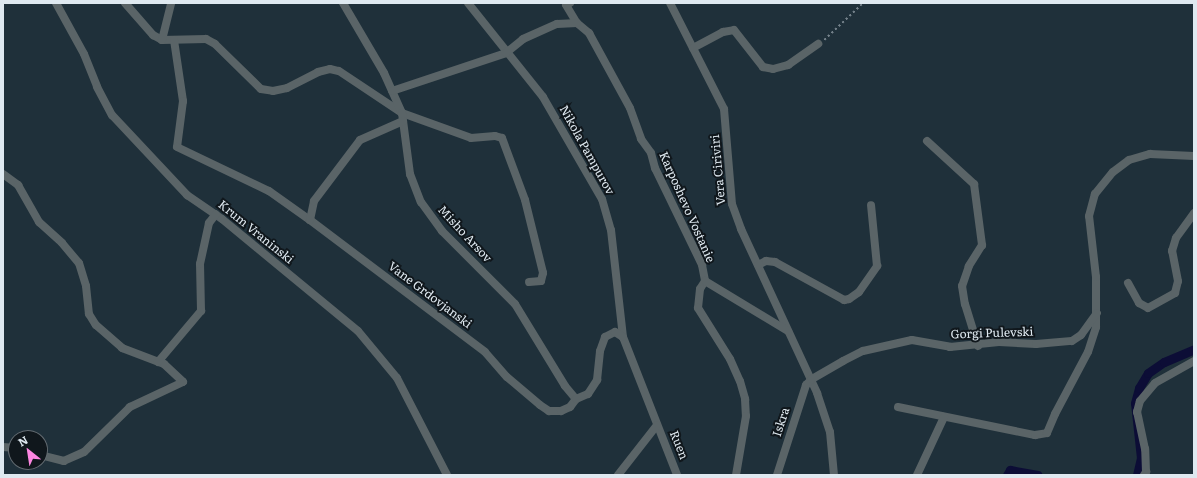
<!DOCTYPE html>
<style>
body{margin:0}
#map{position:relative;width:1197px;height:478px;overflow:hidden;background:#1f303a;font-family:Literata,serif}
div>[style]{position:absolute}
.canal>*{height:9px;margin:-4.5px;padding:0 4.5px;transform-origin:4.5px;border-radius:4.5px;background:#0c0d36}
.path>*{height:1.5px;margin-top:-0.75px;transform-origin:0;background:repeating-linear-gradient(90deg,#74818a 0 2px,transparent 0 5px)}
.street>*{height:8px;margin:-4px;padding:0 4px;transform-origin:4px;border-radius:4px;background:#5a6467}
span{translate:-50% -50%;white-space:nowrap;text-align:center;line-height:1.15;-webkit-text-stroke:4px #10171c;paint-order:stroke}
.street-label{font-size:12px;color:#dfe9f0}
.frame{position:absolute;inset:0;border:4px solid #dfe9f0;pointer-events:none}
.north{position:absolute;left:8px;top:430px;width:40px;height:40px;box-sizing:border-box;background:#10171c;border:1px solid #636b71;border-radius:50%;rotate:330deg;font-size:11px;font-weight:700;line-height:16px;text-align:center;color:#dfe9f0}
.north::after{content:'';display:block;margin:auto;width:14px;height:18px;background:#fd86e1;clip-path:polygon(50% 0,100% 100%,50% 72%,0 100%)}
</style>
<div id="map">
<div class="canal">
<div style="left:1007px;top:475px;width:6px;rotate:-59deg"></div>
<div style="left:1010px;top:470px;width:28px;rotate:10deg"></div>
<div style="left:1137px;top:475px;width:17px;rotate:-77deg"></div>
<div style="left:1141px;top:458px;width:55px;rotate:-96.2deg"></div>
<div style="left:1135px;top:403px;width:16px;rotate:-75deg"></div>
<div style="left:1139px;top:388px;width:17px;rotate:-59deg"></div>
<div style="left:1148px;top:373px;width:19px;rotate:-35deg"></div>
<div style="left:1164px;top:362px;width:33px;rotate:-23deg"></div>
</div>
<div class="path">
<div style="left:824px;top:40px;width:54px;rotate:-43.5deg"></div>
</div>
<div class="street">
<div style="left:56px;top:3px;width:58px;rotate:61.2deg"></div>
<div style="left:84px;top:54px;width:35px;rotate:68deg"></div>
<div style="left:97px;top:87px;width:32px;rotate:62deg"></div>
<div style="left:112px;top:115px;width:110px;rotate:46.8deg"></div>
<div style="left:187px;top:195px;width:42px;rotate:34.4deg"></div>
<div style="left:222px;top:219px;width:176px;rotate:39.5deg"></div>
<div style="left:358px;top:331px;width:61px;rotate:50.3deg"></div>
<div style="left:397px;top:378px;width:109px;rotate:62.7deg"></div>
<div style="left:125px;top:3px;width:43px;rotate:48.8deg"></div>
<div style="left:153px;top:35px;width:10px;rotate:29deg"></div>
<div style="left:162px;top:40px;width:44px;rotate:-1.3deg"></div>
<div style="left:206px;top:39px;width:10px;rotate:29deg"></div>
<div style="left:215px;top:44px;width:64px;rotate:44.4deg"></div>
<div style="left:261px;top:89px;width:12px;rotate:9deg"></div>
<div style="left:273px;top:91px;width:14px;rotate:-12deg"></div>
<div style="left:287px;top:88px;width:35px;rotate:-27deg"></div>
<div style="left:318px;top:72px;width:12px;rotate:-14deg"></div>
<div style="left:330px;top:69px;width:9px;rotate:13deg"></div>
<div style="left:339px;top:71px;width:76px;rotate:33.7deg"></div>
<div style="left:402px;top:113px;width:73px;rotate:19.9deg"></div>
<div style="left:471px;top:138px;width:24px;rotate:-5deg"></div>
<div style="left:495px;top:136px;width:7px;rotate:16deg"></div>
<div style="left:502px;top:138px;width:66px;rotate:69.6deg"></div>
<div style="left:525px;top:200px;width:75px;rotate:76.1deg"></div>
<div style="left:543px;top:273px;width:8px;rotate:104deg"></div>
<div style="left:541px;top:281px;width:12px;rotate:175deg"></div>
<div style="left:343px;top:3px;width:81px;rotate:59.6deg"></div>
<div style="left:384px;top:73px;width:44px;rotate:65.8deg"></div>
<div style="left:402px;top:113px;width:62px;rotate:82.5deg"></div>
<div style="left:410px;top:174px;width:30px;rotate:69deg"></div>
<div style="left:421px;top:202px;width:36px;rotate:54deg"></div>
<div style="left:442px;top:231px;width:103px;rotate:45deg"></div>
<div style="left:515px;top:304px;width:96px;rotate:58.6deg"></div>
<div style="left:565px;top:386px;width:17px;rotate:50deg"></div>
<div style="left:468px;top:3px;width:120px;rotate:51.4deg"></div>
<div style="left:543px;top:97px;width:118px;rotate:60deg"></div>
<div style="left:602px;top:199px;width:32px;rotate:74deg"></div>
<div style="left:611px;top:230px;width:108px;rotate:83.6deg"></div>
<div style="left:623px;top:337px;width:148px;rotate:68.6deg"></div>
<div style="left:570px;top:3px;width:4px;rotate:153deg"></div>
<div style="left:566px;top:5px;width:21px;rotate:59deg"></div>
<div style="left:577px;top:23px;width:16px;rotate:40deg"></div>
<div style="left:589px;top:33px;width:85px;rotate:61.3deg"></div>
<div style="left:630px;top:108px;width:33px;rotate:70deg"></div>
<div style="left:641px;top:139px;width:17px;rotate:54deg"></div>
<div style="left:651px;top:153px;width:16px;rotate:75deg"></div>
<div style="left:655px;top:168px;width:108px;rotate:64.1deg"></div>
<div style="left:702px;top:265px;width:16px;rotate:79deg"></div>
<div style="left:705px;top:281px;width:9px;rotate:122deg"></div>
<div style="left:700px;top:289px;width:19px;rotate:96deg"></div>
<div style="left:698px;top:308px;width:60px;rotate:57.9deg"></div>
<div style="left:730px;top:359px;width:24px;rotate:66deg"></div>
<div style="left:740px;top:381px;width:19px;rotate:74deg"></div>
<div style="left:745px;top:399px;width:17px;rotate:87deg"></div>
<div style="left:746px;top:416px;width:60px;rotate:99.6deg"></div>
<div style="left:670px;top:3px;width:119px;rotate:63deg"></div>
<div style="left:724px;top:109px;width:95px;rotate:85.2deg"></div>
<div style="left:732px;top:204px;width:27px;rotate:70deg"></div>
<div style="left:741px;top:229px;width:181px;rotate:65.1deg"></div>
<div style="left:817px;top:393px;width:41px;rotate:71.6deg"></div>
<div style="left:830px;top:432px;width:43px;rotate:84.7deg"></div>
<div style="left:162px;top:40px;width:38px;rotate:-76deg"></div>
<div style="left:174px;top:40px;width:62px;rotate:81.6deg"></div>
<div style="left:183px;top:101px;width:46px;rotate:97.4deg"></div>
<div style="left:177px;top:147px;width:102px;rotate:25.6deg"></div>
<div style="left:269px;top:191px;width:50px;rotate:35.3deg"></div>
<div style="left:310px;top:220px;width:219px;rotate:37deg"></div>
<div style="left:485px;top:352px;width:33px;rotate:49deg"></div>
<div style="left:507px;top:377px;width:43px;rotate:40.3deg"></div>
<div style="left:540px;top:405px;width:11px;rotate:34deg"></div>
<div style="left:549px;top:411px;width:12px"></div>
<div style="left:561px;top:411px;width:10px;rotate:-24deg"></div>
<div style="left:570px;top:407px;width:10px;rotate:-53deg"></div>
<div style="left:576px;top:399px;width:13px;rotate:-23deg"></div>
<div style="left:588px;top:394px;width:17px;rotate:-57deg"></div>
<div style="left:597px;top:380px;width:29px;rotate:-84deg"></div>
<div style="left:600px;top:351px;width:15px;rotate:-70deg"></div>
<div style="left:605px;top:337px;width:11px;rotate:-27deg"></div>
<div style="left:615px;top:332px;width:9px;rotate:32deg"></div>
<div style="left:693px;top:48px;width:34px;rotate:-28deg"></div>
<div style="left:723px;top:32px;width:11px;rotate:-10deg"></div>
<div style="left:734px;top:30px;width:47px;rotate:51.9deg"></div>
<div style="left:763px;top:67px;width:10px;rotate:11deg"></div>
<div style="left:773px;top:69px;width:16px;rotate:-15deg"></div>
<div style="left:788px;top:65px;width:37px;rotate:-35deg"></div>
<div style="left:392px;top:91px;width:120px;rotate:-18.4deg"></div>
<div style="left:506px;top:53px;width:22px;rotate:-39deg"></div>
<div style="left:523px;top:39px;width:37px;rotate:-24deg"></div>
<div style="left:557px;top:24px;width:20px;rotate:-3deg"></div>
<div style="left:927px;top:141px;width:64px;rotate:42.5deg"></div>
<div style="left:974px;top:184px;width:62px;rotate:82.5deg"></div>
<div style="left:982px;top:245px;width:25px;rotate:122deg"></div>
<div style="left:969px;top:266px;width:21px;rotate:109deg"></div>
<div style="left:962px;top:286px;width:18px;rotate:81deg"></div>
<div style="left:965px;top:304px;width:44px;rotate:72.8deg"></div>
<div style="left:3px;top:174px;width:19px;rotate:36deg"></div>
<div style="left:18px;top:185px;width:43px;rotate:60.4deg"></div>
<div style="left:39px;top:222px;width:31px;rotate:42deg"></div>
<div style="left:62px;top:243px;width:26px;rotate:50deg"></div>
<div style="left:79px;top:263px;width:24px;rotate:73deg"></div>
<div style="left:86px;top:286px;width:28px;rotate:84deg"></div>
<div style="left:89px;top:314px;width:13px;rotate:58deg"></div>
<div style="left:96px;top:325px;width:35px;rotate:41deg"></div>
<div style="left:122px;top:348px;width:45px;rotate:20.9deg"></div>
<div style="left:164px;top:364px;width:26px;rotate:43deg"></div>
<div style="left:183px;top:382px;width:59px;rotate:154.7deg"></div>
<div style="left:130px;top:407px;width:64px;rotate:135.6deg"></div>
<div style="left:84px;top:452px;width:22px;rotate:156deg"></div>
<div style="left:64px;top:461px;width:25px;rotate:-166deg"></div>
<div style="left:310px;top:220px;width:19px;rotate:-78deg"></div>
<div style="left:314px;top:201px;width:76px;rotate:-53deg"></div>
<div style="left:360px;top:140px;width:47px;rotate:-23.8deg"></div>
<div style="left:758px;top:265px;width:9px;rotate:-27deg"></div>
<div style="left:766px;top:261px;width:9px;rotate:6deg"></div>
<div style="left:775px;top:262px;width:79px;rotate:28.8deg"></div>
<div style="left:844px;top:300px;width:5px;rotate:-11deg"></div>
<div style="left:849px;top:299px;width:12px;rotate:-35deg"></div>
<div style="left:859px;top:292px;width:32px;rotate:-55deg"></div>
<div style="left:877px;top:266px;width:61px;rotate:-95.6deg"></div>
<div style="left:705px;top:281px;width:97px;rotate:31.1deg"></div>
<div style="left:1128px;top:283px;width:23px;rotate:61deg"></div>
<div style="left:1139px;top:303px;width:10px;rotate:29deg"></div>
<div style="left:1148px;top:308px;width:31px;rotate:-29deg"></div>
<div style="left:1175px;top:293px;width:12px;rotate:-76deg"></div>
<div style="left:1178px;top:281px;width:31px;rotate:-101deg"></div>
<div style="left:1172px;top:251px;width:14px;rotate:-73deg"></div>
<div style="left:1176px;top:238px;width:31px;rotate:-54deg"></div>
<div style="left:158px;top:362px;width:67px;rotate:-49.9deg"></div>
<div style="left:201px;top:311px;width:47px;rotate:-91.2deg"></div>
<div style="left:200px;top:264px;width:42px;rotate:-77.6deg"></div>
<div style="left:209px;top:223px;width:11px;rotate:-52deg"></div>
<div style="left:898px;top:407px;width:140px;rotate:11.6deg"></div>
<div style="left:1035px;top:435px;width:12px;rotate:-9deg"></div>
<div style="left:1047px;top:433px;width:21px;rotate:-67deg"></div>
<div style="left:1055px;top:414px;width:70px;rotate:-62deg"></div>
<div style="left:1088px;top:352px;width:26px;rotate:-72deg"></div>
<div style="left:1096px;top:327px;width:50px;rotate:-90deg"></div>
<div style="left:1096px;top:277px;width:61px;rotate:-96.5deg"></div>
<div style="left:1089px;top:216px;width:23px;rotate:-75deg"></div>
<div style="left:1095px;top:194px;width:28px;rotate:-51deg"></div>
<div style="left:1113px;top:172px;width:20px;rotate:-37deg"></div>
<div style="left:1129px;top:160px;width:22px;rotate:-16deg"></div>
<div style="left:1150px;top:154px;width:44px;rotate:2.6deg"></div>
<div style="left:3px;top:447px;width:13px;rotate:4deg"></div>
<div style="left:618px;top:475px;width:63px;rotate:-52deg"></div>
<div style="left:777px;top:475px;width:95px;rotate:-72.1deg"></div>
<div style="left:806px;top:385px;width:8px;rotate:-45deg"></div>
<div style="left:812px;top:379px;width:36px;rotate:-30deg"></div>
<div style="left:843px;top:361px;width:22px;rotate:-27deg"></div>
<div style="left:863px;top:351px;width:50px;rotate:-12.7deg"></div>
<div style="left:912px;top:340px;width:39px;rotate:10deg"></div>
<div style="left:950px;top:347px;width:49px;rotate:-5.8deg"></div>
<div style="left:999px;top:342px;width:37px;rotate:3deg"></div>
<div style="left:1036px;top:344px;width:36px;rotate:-5deg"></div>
<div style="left:1072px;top:341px;width:11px;rotate:-34deg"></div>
<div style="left:1081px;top:335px;width:27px;rotate:-54deg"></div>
<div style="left:917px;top:475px;width:64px;rotate:-65deg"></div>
<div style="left:1144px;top:475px;width:4px;rotate:-56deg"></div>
<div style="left:1146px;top:472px;width:23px;rotate:-92deg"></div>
<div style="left:1145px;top:449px;width:38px;rotate:-102deg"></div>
<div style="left:1137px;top:412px;width:11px;rotate:-75deg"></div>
<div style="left:1140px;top:401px;width:23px;rotate:-50deg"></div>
<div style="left:1155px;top:383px;width:45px;rotate:-29.4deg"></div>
</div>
<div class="street-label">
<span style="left:587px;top:150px;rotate:61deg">Nikola Pampurov</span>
<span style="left:718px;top:170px;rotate:-95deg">Vera Ciriviri</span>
<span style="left:687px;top:207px;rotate:66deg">Karposhevo Vostanie</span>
<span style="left:256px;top:232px;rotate:39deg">Krum Vraninski</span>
<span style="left:465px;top:234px;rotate:47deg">Misho Arsov</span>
<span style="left:430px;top:295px;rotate:37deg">Vane Grdovjanski</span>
<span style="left:992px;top:333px;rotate:-2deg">Gorgi Pulevski</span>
<span style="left:781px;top:422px;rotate:-72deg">Iskra</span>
<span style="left:679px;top:445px;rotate:68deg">Ruen</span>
</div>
<div class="frame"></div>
<div class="north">N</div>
</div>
